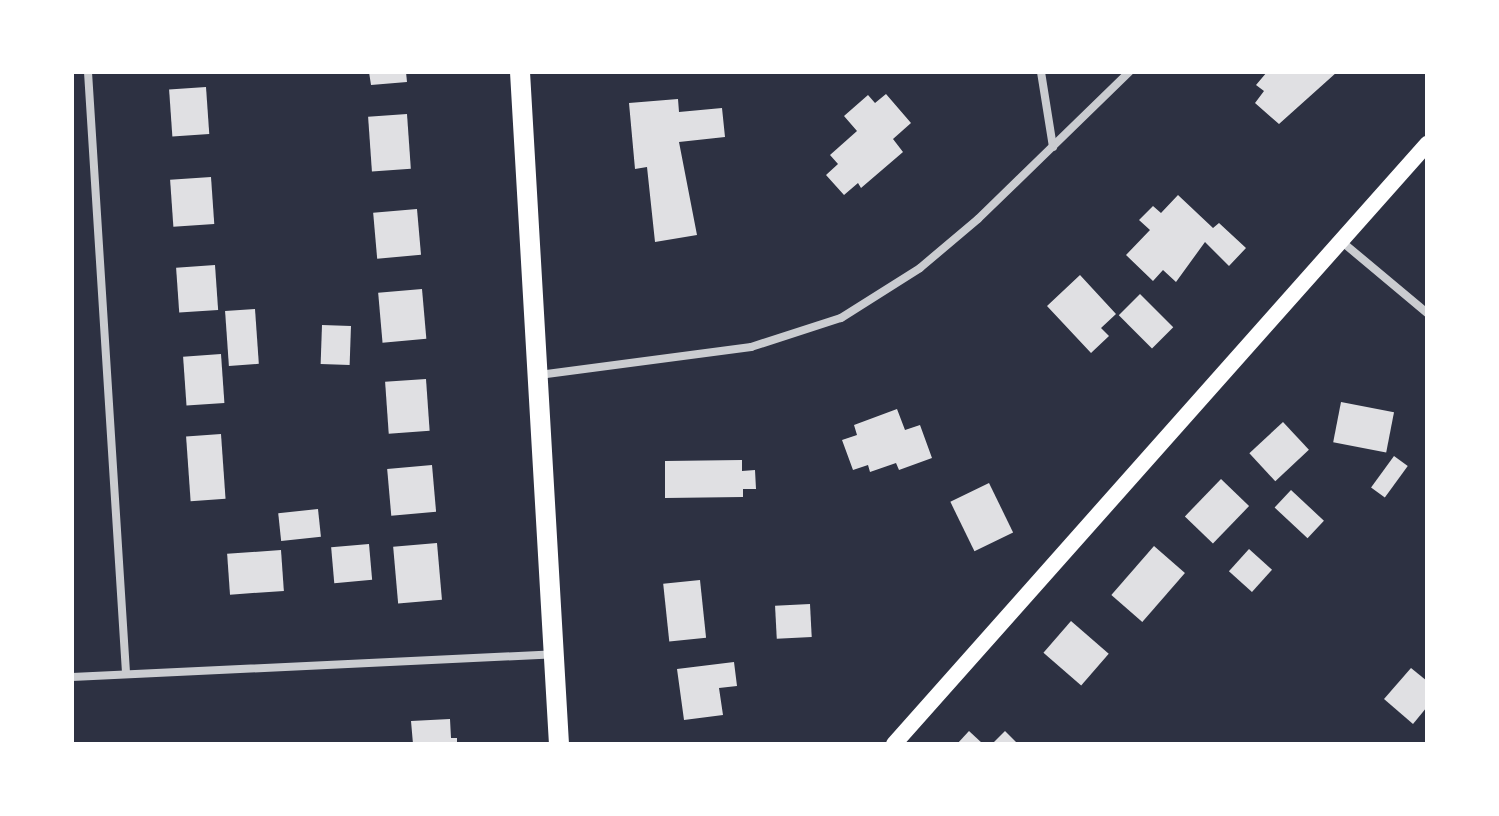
<!DOCTYPE html>
<style>
body{margin:0}
#map{position:relative;width:1499px;height:816px;overflow:hidden;background:#2d3142;font-family:Raleway,sans-serif}
div>[style]{position:absolute}
.building>*{inset:0;background:#e0e0e3;transform-origin:0 0}
.minor>*{height:8px;margin:-4px;padding:0 4px;transform-origin:4px;border-radius:4px;background:#caccd0}
.secondary>*{height:16px;margin:-8px;padding:0 8px;transform-origin:8px;border-radius:8px;background:#fff}
.primary>*{height:20px;margin:-10px;padding:0 10px;transform-origin:10px;border-radius:10px;background:#fff}
span{translate:-50% -50%;white-space:nowrap;text-align:center;line-height:1.15;-webkit-text-stroke:6px #fff;paint-order:stroke}
.frame{position:absolute;inset:0;border:74px solid #fff;pointer-events:none}
</style>
<div id="map">
<div class="building">
<div style="clip-path:polygon(369px 72px,406px 72px,407px 82px,371px 85px)"></div>
<div style="clip-path:polygon(1267px 72px,1337px 72px,1279px 124px,1255px 103px,1264px 91px,1256px 85px)"></div>
<div style="left:206px;top:87px;width:47px;height:37px;rotate:86deg"></div>
<div style="clip-path:polygon(886px 94px,911px 123px,893px 139px,903px 152px,861px 188px,858px 183px,844px 195px,826px 175px,838px 164px,830px 155px,857px 131px,844px 116px,868px 95px,875px 103px)"></div>
<div style="clip-path:polygon(678px 99px,679px 112px,722px 108px,725px 137px,679px 142px,697px 235px,655px 242px,647px 167px,635px 169px,629px 103px)"></div>
<div style="left:407px;top:114px;width:55px;height:39px;rotate:86deg"></div>
<div style="left:211px;top:177px;width:47px;height:41px;rotate:86deg"></div>
<div style="clip-path:polygon(1178px 195px,1213px 228px,1219px 223px,1246px 248px,1229px 266px,1205px 242px,1176px 282px,1163px 270px,1153px 281px,1126px 255px,1150px 230px,1139px 220px,1153px 206px,1161px 213px)"></div>
<div style="left:417px;top:209px;width:46px;height:44px;rotate:85deg"></div>
<div style="left:215px;top:265px;width:45px;height:39px;rotate:86deg"></div>
<div style="clip-path:polygon(1080px 275px,1116px 314px,1101px 328px,1109px 336px,1091px 353px,1047px 306px)"></div>
<div style="left:422px;top:289px;width:50px;height:44px;rotate:85deg"></div>
<div style="left:1140px;top:294px;width:47px;height:30px;rotate:45deg"></div>
<div style="left:255px;top:309px;width:55px;height:30px;rotate:86deg"></div>
<div style="left:322px;top:325px;width:29px;height:39px;rotate:2deg"></div>
<div style="left:221px;top:354px;width:49px;height:38px;rotate:86deg"></div>
<div style="left:426px;top:379px;width:52px;height:41px;rotate:86deg"></div>
<div style="left:1341px;top:402px;width:54px;height:41px;rotate:11deg"></div>
<div style="clip-path:polygon(897px 409px,905px 430px,920px 425px,932px 458px,899px 470px,896px 463px,870px 472px,868px 465px,853px 470px,842px 440px,857px 435px,854px 425px)"></div>
<div style="left:1283px;top:422px;width:38px;height:46px;rotate:47deg"></div>
<div style="left:221px;top:434px;width:65px;height:35px;rotate:86deg"></div>
<div style="left:1394px;top:456px;width:17px;height:39px;rotate:36deg"></div>
<div style="clip-path:polygon(742px 460px,742px 471px,755px 470px,756px 489px,743px 489px,743px 497px,665px 498px,665px 461px)"></div>
<div style="left:432px;top:465px;width:47px;height:45px;rotate:85deg"></div>
<div style="left:1221px;top:479px;width:39px;height:52px;rotate:44deg"></div>
<div style="left:989px;top:483px;width:55px;height:43px;rotate:64deg"></div>
<div style="left:1291px;top:490px;width:45px;height:24px;rotate:43deg"></div>
<div style="left:318px;top:509px;width:28px;height:40px;rotate:84deg"></div>
<div style="left:437px;top:543px;width:57px;height:44px;rotate:85deg"></div>
<div style="left:369px;top:544px;width:36px;height:38px;rotate:85deg"></div>
<div style="left:1154px;top:546px;width:41px;height:65px;rotate:41deg"></div>
<div style="left:1249px;top:549px;width:31px;height:30px;rotate:42deg"></div>
<div style="left:281px;top:550px;width:41px;height:54px;rotate:86deg"></div>
<div style="left:700px;top:580px;width:58px;height:37px;rotate:84deg"></div>
<div style="left:810px;top:604px;width:33px;height:35px;rotate:87deg"></div>
<div style="left:1071px;top:621px;width:50px;height:42px;rotate:41deg"></div>
<div style="clip-path:polygon(734px 662px,737px 686px,719px 688px,723px 715px,684px 720px,677px 669px)"></div>
<div style="clip-path:polygon(1411px 668px,1427px 681px,1427px 707px,1413px 724px,1384px 699px)"></div>
<div style="clip-path:polygon(450px 719px,451px 738px,457px 738px,457px 744px,413px 744px,411px 721px)"></div>
<div style="clip-path:polygon(969px 731px,983px 744px,957px 744px)"></div>
<div style="clip-path:polygon(1005px 731px,1018px 744px,992px 744px)"></div>
</div>
<div class="minor">
<div style="left:88px;top:72px;width:601px;rotate:86.38deg"></div>
<div style="left:1041px;top:72px;width:76px;rotate:80.9deg"></div>
<div style="left:1341px;top:241px;width:112px;rotate:39.9deg"></div>
<div style="left:539px;top:375px;width:214px;rotate:-7.5deg"></div>
<div style="left:751px;top:347px;width:95px;rotate:-17.9deg"></div>
<div style="left:841px;top:318px;width:93px;rotate:-32.3deg"></div>
<div style="left:920px;top:268px;width:76px;rotate:-40.2deg"></div>
<div style="left:978px;top:219px;width:211px;rotate:-44.2deg"></div>
<div style="left:72px;top:677px;width:483px;rotate:-2.7deg"></div>
</div>
<div class="secondary">
<div style="left:894px;top:744px;width:803px;rotate:-48.38deg"></div>
</div>
<div class="primary">
<div style="left:520px;top:72px;width:673px;rotate:86.68deg"></div>
</div>
<div class="frame"></div>
</div>
